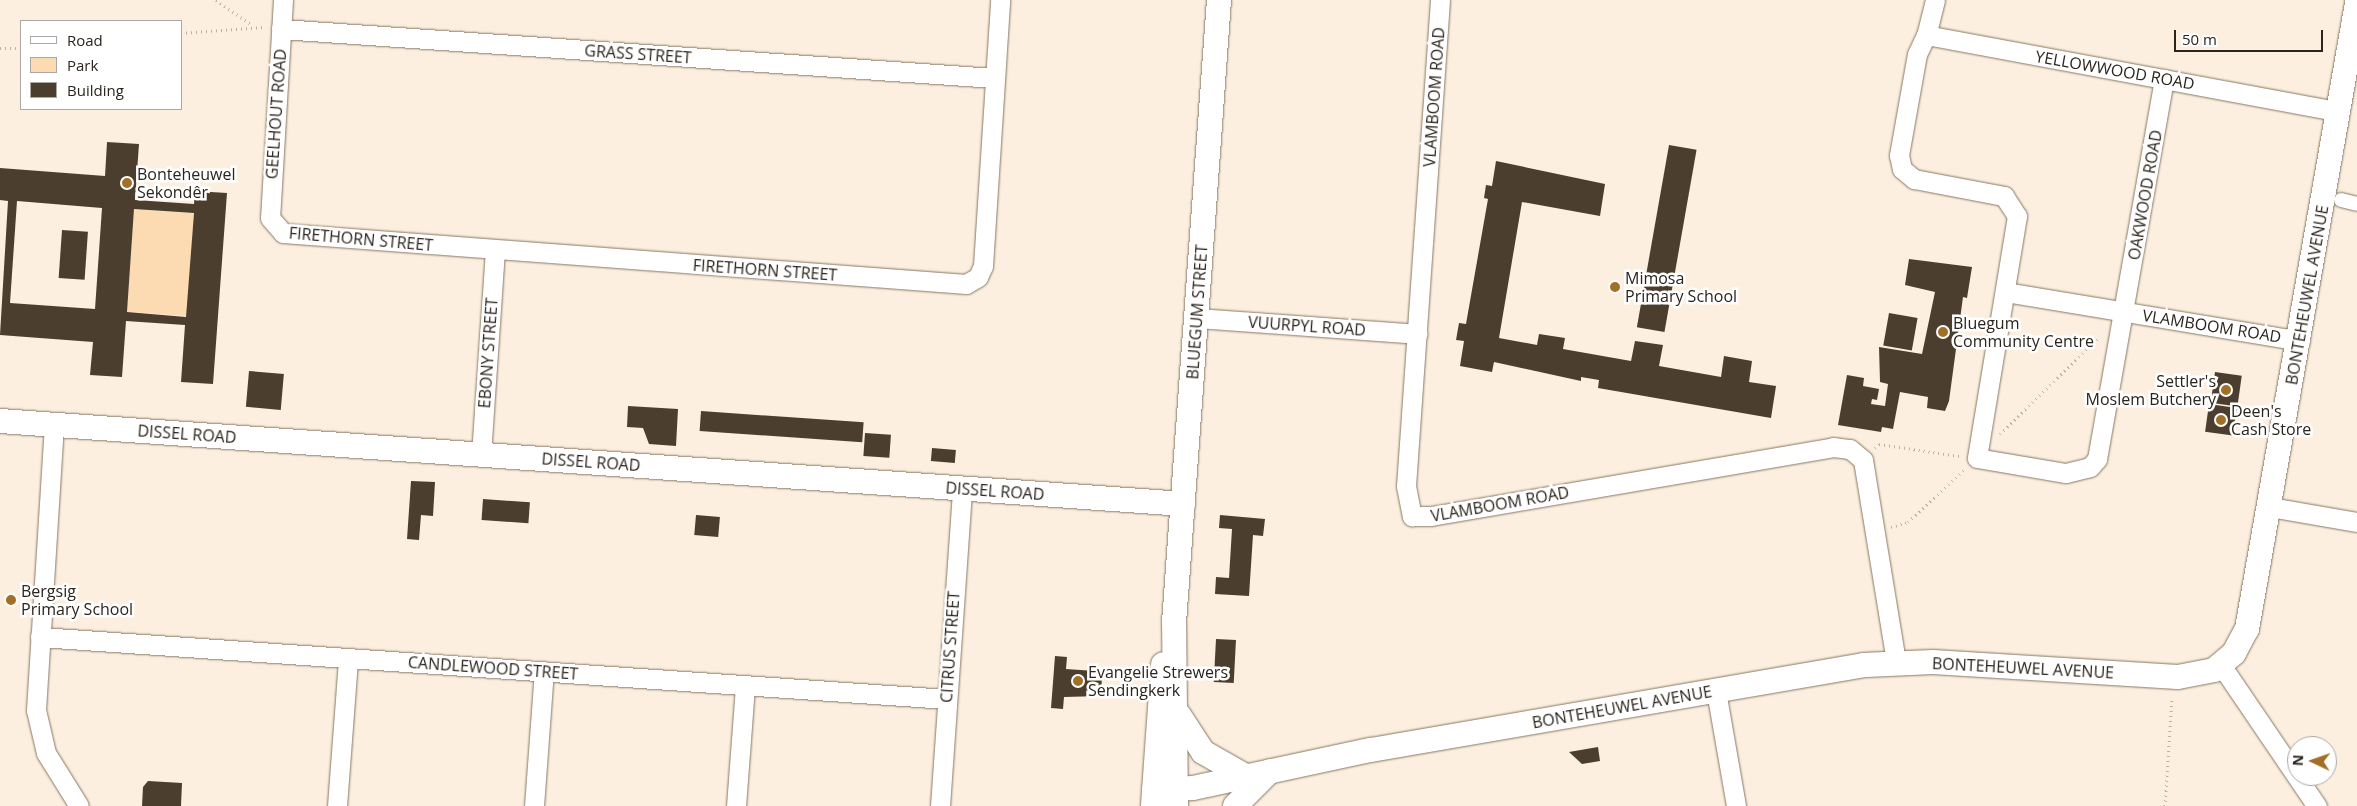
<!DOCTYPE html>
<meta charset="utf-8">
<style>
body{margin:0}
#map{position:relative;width:2357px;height:806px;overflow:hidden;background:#fdefdf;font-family:"Open Sans",sans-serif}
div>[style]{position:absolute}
.green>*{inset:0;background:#fcdbb3;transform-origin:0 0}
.building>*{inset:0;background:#4b3e2e;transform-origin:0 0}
.path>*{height:3px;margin-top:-1.5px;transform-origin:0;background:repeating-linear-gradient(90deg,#bdb1a4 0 1px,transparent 0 5px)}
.roads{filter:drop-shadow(0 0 1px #867765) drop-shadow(0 0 1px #867765)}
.pedestrian>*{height:14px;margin:-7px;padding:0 7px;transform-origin:7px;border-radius:7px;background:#fff}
.minor>*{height:19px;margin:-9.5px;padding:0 9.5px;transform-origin:9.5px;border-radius:9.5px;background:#fff}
.tertiary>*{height:24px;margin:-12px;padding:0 12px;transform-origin:12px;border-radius:12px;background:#fff}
.dots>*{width:14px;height:14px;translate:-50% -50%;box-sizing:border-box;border:2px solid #fff;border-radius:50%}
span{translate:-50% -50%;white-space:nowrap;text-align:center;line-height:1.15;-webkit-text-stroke:5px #fff;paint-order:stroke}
.street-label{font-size:16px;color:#2a241d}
.poi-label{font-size:16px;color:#2a241d}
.left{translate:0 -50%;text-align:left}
.right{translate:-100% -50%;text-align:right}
.legend{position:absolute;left:20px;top:20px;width:162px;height:90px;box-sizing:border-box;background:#fff;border:1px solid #aaa7a5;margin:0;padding:6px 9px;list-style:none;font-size:15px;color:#2a241d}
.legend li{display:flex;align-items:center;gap:10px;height:25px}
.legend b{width:25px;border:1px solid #aaa7a5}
.north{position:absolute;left:2287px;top:736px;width:50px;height:50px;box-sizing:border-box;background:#fff;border:1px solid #aaa7a5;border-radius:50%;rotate:273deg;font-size:14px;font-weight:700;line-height:20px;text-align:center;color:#2a241d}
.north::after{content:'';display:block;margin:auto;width:18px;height:22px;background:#a26f26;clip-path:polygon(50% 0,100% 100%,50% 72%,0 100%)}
.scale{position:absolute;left:2174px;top:30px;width:149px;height:22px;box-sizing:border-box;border:2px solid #2a241d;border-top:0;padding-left:6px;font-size:15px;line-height:18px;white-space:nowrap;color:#2a241d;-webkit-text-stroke:4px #fff;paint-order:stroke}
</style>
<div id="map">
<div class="green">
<div style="left:134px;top:209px;width:60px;height:103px;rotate:4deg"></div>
</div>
<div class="building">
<div style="clip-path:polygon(evenodd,107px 142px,139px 144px,135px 200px,194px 204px,195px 191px,227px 193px,213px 384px,181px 382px,185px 325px,126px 321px,122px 377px,90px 375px,93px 342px,0 335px,8px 201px,0 200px,0 168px,105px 176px,107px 142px,17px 201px,102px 208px,95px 309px,10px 303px,17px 201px,107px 142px,134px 209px,194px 213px,186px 317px,127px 312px,134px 209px)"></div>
<div style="left:1669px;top:145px;width:28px;height:185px;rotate:10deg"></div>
<div style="clip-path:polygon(1496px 161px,1605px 184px,1600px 216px,1522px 202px,1499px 338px,1537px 345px,1539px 334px,1565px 338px,1563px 349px,1631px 361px,1635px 341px,1663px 345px,1659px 366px,1721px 377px,1724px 356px,1752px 361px,1749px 382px,1776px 386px,1771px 418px,1598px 388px,1599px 380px,1581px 377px,1581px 381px,1494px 362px,1492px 372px,1460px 366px,1464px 341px,1456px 340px,1459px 323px,1466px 324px,1488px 199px,1484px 198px,1486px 185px,1492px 186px)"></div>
<div style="left:62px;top:230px;width:26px;height:48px;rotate:4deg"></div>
<div style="clip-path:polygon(1909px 259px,1972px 267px,1967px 298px,1963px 297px,1949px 401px,1945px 411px,1927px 408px,1928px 397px,1900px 392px,1893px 429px,1882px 427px,1881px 432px,1838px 425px,1847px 375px,1864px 378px,1863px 386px,1879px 389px,1877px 400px,1872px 399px,1871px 404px,1885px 406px,1888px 384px,1880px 382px,1879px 347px,1922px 354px,1935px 292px,1905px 285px)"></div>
<div style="left:1889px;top:313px;width:29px;height:33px;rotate:10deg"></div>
<div style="left:249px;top:371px;width:35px;height:36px;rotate:5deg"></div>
<div style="left:2215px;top:372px;width:27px;height:31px;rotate:8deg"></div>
<div style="left:2209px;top:404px;width:28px;height:28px;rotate:8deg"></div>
<div style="clip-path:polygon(628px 406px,678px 409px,676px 446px,649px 444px,643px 428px,627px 427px)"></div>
<div style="left:701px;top:411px;width:163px;height:20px;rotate:4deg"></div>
<div style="left:865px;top:433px;width:26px;height:23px;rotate:4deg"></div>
<div style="left:932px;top:448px;width:24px;height:13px;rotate:5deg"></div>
<div style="clip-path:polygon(411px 481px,435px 482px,433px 516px,421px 515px,419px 540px,407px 539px)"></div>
<div style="left:483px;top:499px;width:47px;height:21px;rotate:4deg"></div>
<div style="left:696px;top:515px;width:24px;height:20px;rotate:5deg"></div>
<div style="clip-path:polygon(1220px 515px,1265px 519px,1263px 536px,1253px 535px,1249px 596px,1215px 594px,1216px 577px,1229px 578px,1232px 529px,1219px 528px)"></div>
<div style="left:1216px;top:639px;width:20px;height:43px;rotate:3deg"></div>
<div style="clip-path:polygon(1055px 656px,1067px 657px,1066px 669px,1095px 671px,1095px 675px,1102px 676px,1101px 696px,1064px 697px,1063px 709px,1051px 708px)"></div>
<div style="clip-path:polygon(1598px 747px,1600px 761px,1582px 764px,1569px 752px)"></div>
<div style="clip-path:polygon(148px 781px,182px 783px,181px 806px,142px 806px,143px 787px)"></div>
</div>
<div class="path">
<div style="left:216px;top:0;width:44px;rotate:34.8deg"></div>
<div style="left:181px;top:33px;width:82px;rotate:-4.2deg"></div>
<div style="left:0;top:48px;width:21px"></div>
<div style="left:2000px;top:434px;width:139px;rotate:-44.4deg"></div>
<div style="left:1875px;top:448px;width:6px;rotate:-45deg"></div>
<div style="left:1879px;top:444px;width:81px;rotate:8.5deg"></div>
<div style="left:1891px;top:527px;width:18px;rotate:-16deg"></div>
<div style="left:1908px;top:522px;width:76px;rotate:-42.9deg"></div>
<div style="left:2165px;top:806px;width:109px;rotate:-86.3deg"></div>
</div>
<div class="roads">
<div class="pedestrian">
<div style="left:2341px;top:200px;width:16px;rotate:14deg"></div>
</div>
<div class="minor">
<div style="left:283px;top:0;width:218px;rotate:93.4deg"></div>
<div style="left:270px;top:218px;width:20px;rotate:49deg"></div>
<div style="left:283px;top:233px;width:685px;rotate:4.27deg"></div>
<div style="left:966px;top:284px;width:14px;rotate:-30deg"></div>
<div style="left:978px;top:277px;width:12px;rotate:-66deg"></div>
<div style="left:983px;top:266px;width:267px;rotate:-86.3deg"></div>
<div style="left:1440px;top:0;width:487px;rotate:94deg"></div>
<div style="left:1406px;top:486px;width:31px;rotate:79deg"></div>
<div style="left:1412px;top:516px;width:19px"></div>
<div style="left:1431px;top:516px;width:408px;rotate:-9.7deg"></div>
<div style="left:1833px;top:447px;width:17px;rotate:7deg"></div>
<div style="left:1850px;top:449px;width:17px;rotate:40deg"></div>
<div style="left:1863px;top:460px;width:205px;rotate:80.7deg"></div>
<div style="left:1935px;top:0;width:36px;rotate:104deg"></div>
<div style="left:1926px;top:35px;width:419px;rotate:10.5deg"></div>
<div style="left:281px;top:29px;width:716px;rotate:3.93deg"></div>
<div style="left:1926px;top:35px;width:21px;rotate:115deg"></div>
<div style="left:1917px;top:54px;width:103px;rotate:100.1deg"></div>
<div style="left:1899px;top:155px;width:14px;rotate:78deg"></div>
<div style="left:1902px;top:169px;width:16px;rotate:40deg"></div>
<div style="left:1914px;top:179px;width:92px;rotate:10.7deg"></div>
<div style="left:2004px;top:196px;width:24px;rotate:57deg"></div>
<div style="left:2017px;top:216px;width:245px;rotate:99.4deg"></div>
<div style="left:1977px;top:458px;width:90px;rotate:9.6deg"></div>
<div style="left:2066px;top:473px;width:25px;rotate:-14deg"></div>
<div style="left:2090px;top:467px;width:11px;rotate:-49deg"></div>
<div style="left:2097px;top:459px;width:386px;rotate:-80deg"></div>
<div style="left:2005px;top:292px;width:299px;rotate:9.4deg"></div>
<div style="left:1196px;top:318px;width:222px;rotate:4.1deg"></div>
<div style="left:54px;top:424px;width:287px;rotate:93.6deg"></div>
<div style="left:36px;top:710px;width:44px;rotate:76.9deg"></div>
<div style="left:46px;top:753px;width:62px;rotate:58.1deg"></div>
<div style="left:481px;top:455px;width:204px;rotate:-86.1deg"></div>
<div style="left:2270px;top:507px;width:88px;rotate:9.8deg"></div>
<div style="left:40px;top:637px;width:909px;rotate:3.91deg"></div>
<div style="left:2221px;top:665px;width:171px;rotate:55.8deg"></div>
<div style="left:1716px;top:691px;width:117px;rotate:80.1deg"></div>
<div style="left:337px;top:806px;width:148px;rotate:-85.7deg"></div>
<div style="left:534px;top:806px;width:135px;rotate:-85.8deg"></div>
<div style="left:736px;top:806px;width:120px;rotate:-85.7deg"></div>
<div style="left:940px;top:806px;width:319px;rotate:-86deg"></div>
</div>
<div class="tertiary">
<div style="left:0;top:421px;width:1186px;rotate:4.01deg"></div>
<div style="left:1179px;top:715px;width:44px;rotate:57deg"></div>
<div style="left:1203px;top:752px;width:48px;rotate:29.7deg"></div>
<div style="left:1154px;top:790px;width:39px;rotate:-3deg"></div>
<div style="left:1193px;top:788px;width:182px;rotate:-12.1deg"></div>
<div style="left:1371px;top:750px;width:500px;rotate:-9.78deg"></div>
<div style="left:1864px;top:665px;width:69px;rotate:-2.5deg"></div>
<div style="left:1933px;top:662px;width:245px;rotate:3.5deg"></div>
<div style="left:2178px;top:677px;width:37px;rotate:-11deg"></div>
<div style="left:2214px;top:670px;width:26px;rotate:-40deg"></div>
<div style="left:2234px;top:653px;width:27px;rotate:-62deg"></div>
<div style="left:2247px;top:629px;width:636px;rotate:-80.03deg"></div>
<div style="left:1153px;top:805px;width:141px;rotate:-85.9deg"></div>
<div style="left:1176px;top:806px;width:183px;rotate:-90.6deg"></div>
<div style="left:1174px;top:623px;width:625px;rotate:-85.87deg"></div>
<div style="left:1235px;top:806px;width:49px;rotate:-45deg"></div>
</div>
</div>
<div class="dots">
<div style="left:127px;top:183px;background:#a26f26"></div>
<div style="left:1615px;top:287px;background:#a26f26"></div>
<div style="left:1943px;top:332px;background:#a26f26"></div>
<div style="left:2226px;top:390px;background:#a26f26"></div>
<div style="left:2221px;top:420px;background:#a26f26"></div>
<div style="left:11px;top:600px;background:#a26f26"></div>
<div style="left:1078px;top:681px;background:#a26f26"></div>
</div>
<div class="street-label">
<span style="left:638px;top:54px;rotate:4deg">GRASS STREET</span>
<span style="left:2115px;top:70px;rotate:10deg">YELLOWWOOD ROAD</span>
<span style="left:1434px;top:97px;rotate:-86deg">VLAMBOOM ROAD</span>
<span style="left:276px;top:114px;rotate:-86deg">GEELHOUT ROAD</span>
<span style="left:2145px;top:195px;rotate:-80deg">OAKWOOD ROAD</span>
<span style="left:361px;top:239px;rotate:5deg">FIRETHORN STREET</span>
<span style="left:765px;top:270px;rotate:4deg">FIRETHORN STREET</span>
<span style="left:2307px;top:295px;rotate:-80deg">BONTEHEUWEL AVENUE</span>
<span style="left:1197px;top:312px;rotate:-86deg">BLUEGUM STREET</span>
<span style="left:1307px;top:326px;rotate:4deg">VUURPYL ROAD</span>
<span style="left:2212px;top:326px;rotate:9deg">VLAMBOOM ROAD</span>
<span style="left:488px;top:353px;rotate:-86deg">EBONY STREET</span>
<span style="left:187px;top:434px;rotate:4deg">DISSEL ROAD</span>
<span style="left:591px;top:462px;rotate:4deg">DISSEL ROAD</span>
<span style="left:995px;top:491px;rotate:4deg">DISSEL ROAD</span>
<span style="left:1500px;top:504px;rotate:-10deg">VLAMBOOM ROAD</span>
<span style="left:950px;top:647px;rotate:-86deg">CITRUS STREET</span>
<span style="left:493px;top:668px;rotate:4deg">CANDLEWOOD STREET</span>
<span style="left:2023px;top:668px;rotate:3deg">BONTEHEUWEL AVENUE</span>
<span style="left:1622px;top:707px;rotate:-10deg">BONTEHEUWEL AVENUE</span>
</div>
<div class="poi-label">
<span class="left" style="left:137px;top:183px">Bonteheuwel<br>Sekondêr</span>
<span class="left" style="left:1625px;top:287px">Mimosa<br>Primary School</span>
<span class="left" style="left:1953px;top:332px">Bluegum<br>Community Centre</span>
<span class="right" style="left:2216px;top:390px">Settler's<br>Moslem Butchery</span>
<span class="left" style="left:2231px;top:420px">Deen's<br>Cash Store</span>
<span class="left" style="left:21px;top:600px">Bergsig<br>Primary School</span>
<span class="left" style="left:1088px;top:681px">Evangelie Strewers<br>Sendingkerk</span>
</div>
<ul class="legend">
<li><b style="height:6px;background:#fff"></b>Road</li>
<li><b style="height:14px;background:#fcdbb3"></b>Park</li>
<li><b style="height:14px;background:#4b3e2e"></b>Building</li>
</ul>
<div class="north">N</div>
<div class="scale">50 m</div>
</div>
